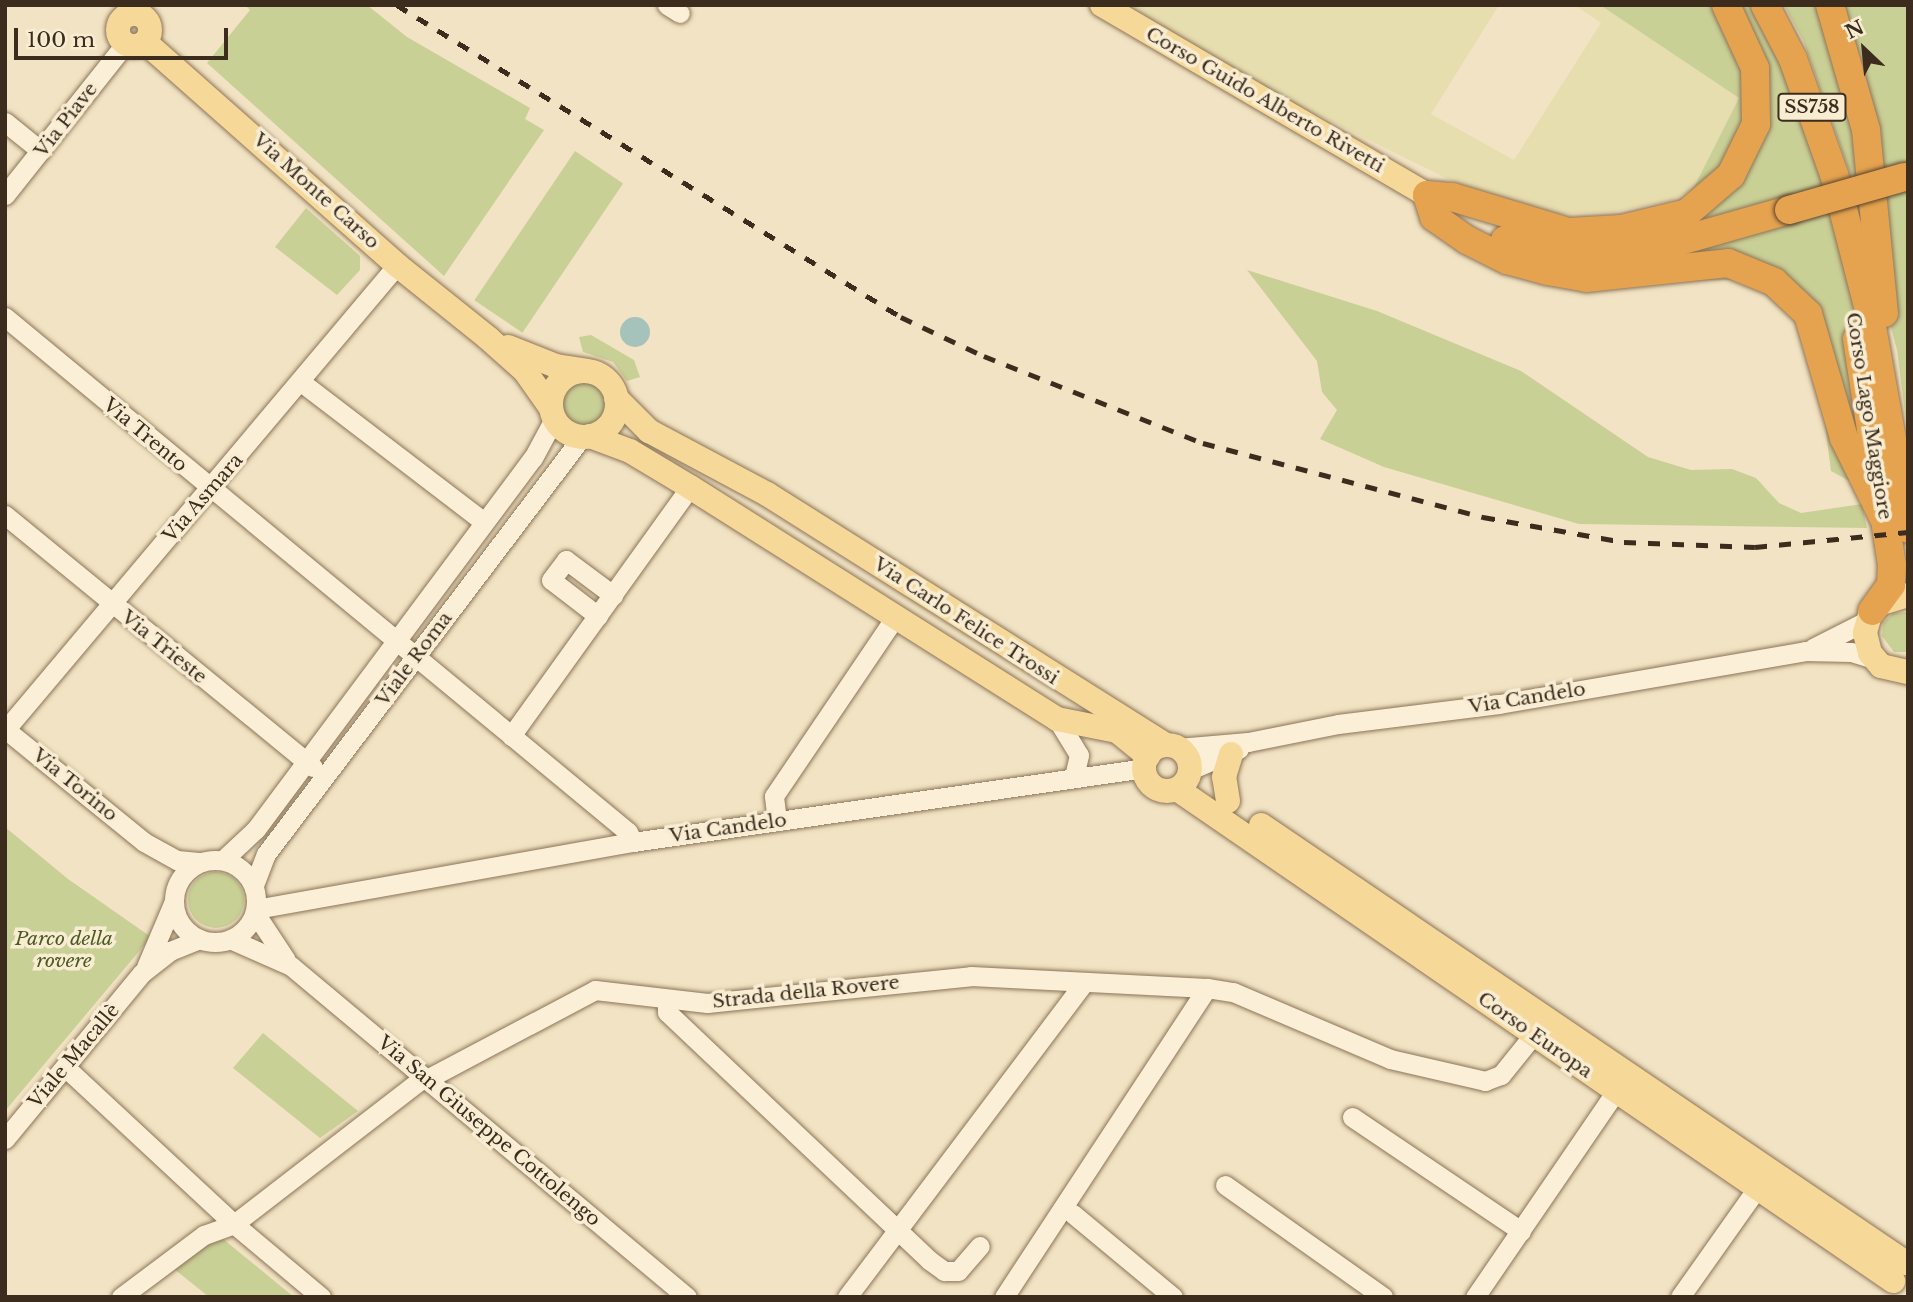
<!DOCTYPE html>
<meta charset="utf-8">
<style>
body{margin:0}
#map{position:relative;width:1913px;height:1302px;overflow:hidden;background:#f1e3c3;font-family:"Libre Baskerville",serif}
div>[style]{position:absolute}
.farmland>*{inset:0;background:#e7deb0}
.green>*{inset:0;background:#c9d096;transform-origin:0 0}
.round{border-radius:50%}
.water>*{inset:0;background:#a5c3bb}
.roads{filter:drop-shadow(0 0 2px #8c7458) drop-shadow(0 0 2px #8c7458)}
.minor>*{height:19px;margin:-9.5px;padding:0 9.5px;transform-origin:9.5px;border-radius:9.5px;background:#fbf0d7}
.minor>.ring{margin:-9.5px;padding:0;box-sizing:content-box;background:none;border:19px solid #fbf0d7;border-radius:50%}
.major>*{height:24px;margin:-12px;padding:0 12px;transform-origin:12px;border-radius:12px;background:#f6d999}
.major>.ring{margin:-12px;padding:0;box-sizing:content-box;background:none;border:24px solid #f6d999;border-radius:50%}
.highway>*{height:28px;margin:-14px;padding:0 14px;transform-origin:14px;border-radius:14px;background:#e5a34f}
.rail>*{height:4.5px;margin-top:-2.25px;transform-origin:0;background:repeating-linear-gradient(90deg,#3b2c1e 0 12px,transparent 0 24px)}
.bridges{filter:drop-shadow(0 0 2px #5a422d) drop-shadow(0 0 2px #5a422d)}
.highway-bridge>*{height:28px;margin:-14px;padding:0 14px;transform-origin:14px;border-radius:14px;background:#e5a34f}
span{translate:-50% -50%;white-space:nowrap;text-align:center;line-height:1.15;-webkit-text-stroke:7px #f8edd3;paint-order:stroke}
.shield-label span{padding:2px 5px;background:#f8edd3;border:2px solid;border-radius:5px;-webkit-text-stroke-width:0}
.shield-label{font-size:18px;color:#3b2c1e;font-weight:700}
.street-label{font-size:19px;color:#3b2c1e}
.park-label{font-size:19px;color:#4b5923;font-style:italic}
.frame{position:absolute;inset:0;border:7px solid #3b2c1e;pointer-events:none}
.north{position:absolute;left:1829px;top:14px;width:70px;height:70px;-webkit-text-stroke:5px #f8edd3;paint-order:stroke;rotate:334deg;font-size:19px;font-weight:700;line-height:28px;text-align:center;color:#3b2c1e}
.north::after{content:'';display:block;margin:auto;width:24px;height:32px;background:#3b2c1e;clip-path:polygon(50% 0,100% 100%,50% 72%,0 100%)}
.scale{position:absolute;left:14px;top:28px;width:214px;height:32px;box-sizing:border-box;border:4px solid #3b2c1e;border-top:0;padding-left:9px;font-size:21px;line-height:24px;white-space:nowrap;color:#3b2c1e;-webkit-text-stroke:5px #f8edd3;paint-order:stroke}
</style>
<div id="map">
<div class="farmland">
<div style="clip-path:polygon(1129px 5px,1499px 5px,1431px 114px,1514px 160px,1601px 23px,1575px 5px,1600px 5px,1739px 98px,1693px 189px,1670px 201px,1612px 212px,1555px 214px,1484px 197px,1260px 86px)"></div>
</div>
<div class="green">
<div style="clip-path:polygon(245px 5px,367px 5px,407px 37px,530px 108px,525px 119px,544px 130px,444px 276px,207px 63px,250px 10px)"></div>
<div style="clip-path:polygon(1600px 5px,1764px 5px,1834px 174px,1882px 499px,1831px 471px,1814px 339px,1767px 291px,1736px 280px,1629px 282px,1693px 189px,1739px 98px)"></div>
<div style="clip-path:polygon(1784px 5px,1908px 5px,1908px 436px,1897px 350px,1850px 173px,1803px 40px)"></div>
<div style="left:575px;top:151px;width:58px;height:180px;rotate:34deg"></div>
<div style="clip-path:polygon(306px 208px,360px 256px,360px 270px,337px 295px,275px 247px)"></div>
<div style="clip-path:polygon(1247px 270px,1377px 311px,1521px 371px,1648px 457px,1691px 470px,1732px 469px,1756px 478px,1779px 503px,1801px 513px,1862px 504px,1867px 528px,1579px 524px,1384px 467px,1320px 439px,1337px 410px,1322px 392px,1317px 361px)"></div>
<div style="clip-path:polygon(591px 335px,634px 360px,640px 377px,627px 381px,613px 362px,583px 352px,579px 337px)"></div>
<div class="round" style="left:560px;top:379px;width:46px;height:46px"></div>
<div style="clip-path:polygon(1908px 612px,1908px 652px,1894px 652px,1882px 636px,1883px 623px,1893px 613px)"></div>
<div style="clip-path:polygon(5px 827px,68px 879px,151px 937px,5px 1111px)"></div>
<div class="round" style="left:188px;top:872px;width:56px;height:56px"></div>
<div style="clip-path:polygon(263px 1033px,304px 1067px,358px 1111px,320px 1138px,233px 1068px)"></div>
<div style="clip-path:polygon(217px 1234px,294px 1297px,209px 1297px,173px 1268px)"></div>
</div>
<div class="water">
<div class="round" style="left:620px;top:317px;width:30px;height:30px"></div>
</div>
<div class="roads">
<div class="minor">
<div style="left:667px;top:5px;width:15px;rotate:32deg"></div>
<div style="left:5px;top:122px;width:46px;rotate:38.9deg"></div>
<div style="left:5px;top:195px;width:193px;rotate:-51.5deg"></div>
<div style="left:5px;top:317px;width:808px;rotate:39.58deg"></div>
<div style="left:628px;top:832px;width:11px;rotate:63deg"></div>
<div style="left:301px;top:382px;width:229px;rotate:37.4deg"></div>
<div style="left:5px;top:515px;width:398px;rotate:39.3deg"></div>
<div style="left:598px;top:616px;width:59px;rotate:-142.5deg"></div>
<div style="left:551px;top:580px;width:25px;rotate:-53deg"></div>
<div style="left:566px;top:560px;width:59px;rotate:36.7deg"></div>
<div style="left:1813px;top:648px;width:62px;rotate:-27deg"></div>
<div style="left:1057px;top:719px;width:42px;rotate:58.6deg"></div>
<div style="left:1079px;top:755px;width:23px;rotate:103deg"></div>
<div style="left:5px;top:729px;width:179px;rotate:39.1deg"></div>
<div style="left:144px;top:842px;width:38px;rotate:29deg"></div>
<div style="left:177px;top:860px;width:24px;rotate:5deg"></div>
<div style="left:6px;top:729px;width:607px;rotate:-49.88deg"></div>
<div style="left:511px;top:736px;width:307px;rotate:-54.3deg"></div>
<div style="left:1178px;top:748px;width:70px;rotate:-4.9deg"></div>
<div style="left:1248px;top:742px;width:92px;rotate:-11.3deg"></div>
<div style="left:1338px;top:724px;width:162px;rotate:-7.1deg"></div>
<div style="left:1499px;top:704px;width:311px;rotate:-9.8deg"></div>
<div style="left:1805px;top:651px;width:46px;rotate:1.2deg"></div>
<div style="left:1851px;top:652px;width:24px;rotate:17deg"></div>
<div style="left:1190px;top:770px;width:53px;rotate:-23.2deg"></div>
<div style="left:777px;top:821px;width:25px;rotate:-97deg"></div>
<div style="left:774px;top:796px;width:216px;rotate:-55.9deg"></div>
<div style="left:223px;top:860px;width:45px;rotate:-43.2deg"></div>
<div style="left:256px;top:829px;width:463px;rotate:-53.3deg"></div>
<div style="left:533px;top:458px;width:44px;rotate:-61.7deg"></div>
<div class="ring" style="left:174px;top:860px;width:63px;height:63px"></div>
<div style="left:254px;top:885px;width:33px;rotate:-69deg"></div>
<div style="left:266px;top:854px;width:523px;rotate:-52.85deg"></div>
<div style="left:256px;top:909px;width:383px;rotate:-10.1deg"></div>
<div style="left:633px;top:842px;width:517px;rotate:-8.22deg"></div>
<div style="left:255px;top:913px;width:56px;rotate:56.6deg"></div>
<div style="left:230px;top:939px;width:67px;rotate:23.9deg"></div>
<div style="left:291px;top:966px;width:516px;rotate:39.89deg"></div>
<div style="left:146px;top:967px;width:72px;rotate:-67deg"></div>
<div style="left:667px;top:1002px;width:10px;rotate:90deg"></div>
<div style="left:667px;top:1012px;width:361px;rotate:43.4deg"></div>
<div style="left:929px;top:1260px;width:19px;rotate:36deg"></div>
<div style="left:944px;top:1271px;width:14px"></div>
<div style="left:958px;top:1271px;width:33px;rotate:-49deg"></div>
<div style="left:65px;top:1067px;width:231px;rotate:42.9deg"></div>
<div style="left:234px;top:1224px;width:114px;rotate:40deg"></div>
<div style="left:427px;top:1079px;width:190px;rotate:-27.9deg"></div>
<div style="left:595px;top:990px;width:113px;rotate:6.6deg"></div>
<div style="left:707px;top:1003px;width:265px;rotate:-5.8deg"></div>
<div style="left:971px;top:976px;width:236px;rotate:2.9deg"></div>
<div style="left:1207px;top:988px;width:26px;rotate:9deg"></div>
<div style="left:1233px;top:992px;width:171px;rotate:23.1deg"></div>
<div style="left:1390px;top:1059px;width:98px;rotate:13deg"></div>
<div style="left:1485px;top:1081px;width:17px;rotate:-21deg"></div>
<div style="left:1501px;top:1075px;width:53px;rotate:-51.2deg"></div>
<div style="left:1352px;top:1117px;width:204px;rotate:34deg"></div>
<div style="left:5px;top:1139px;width:215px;rotate:-50.5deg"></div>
<div style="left:142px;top:973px;width:36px;rotate:-38deg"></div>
<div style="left:170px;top:951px;width:32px;rotate:-22deg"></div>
<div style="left:1225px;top:1185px;width:194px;rotate:35.3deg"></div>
<div style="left:1073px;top:1214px;width:130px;rotate:39.7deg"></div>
<div style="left:121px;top:1297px;width:104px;rotate:-36.8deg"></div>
<div style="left:204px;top:1235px;width:32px;rotate:-20deg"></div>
<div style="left:234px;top:1224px;width:240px;rotate:-37.7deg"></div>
<div style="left:847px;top:1297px;width:392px;rotate:-53deg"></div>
<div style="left:1004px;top:1297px;width:370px;rotate:-56.7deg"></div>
<div style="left:1475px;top:1297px;width:250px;rotate:-55.6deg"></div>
<div style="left:1680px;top:1297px;width:135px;rotate:-54.7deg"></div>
</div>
<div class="major">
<div style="left:1102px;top:5px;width:376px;rotate:30.3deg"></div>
<div class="ring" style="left:118px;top:14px;width:8px;height:8px"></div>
<div style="left:145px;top:42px;width:337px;rotate:41.5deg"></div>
<div style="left:397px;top:265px;width:117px;rotate:38.7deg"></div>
<div style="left:488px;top:338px;width:50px;rotate:41.7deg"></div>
<div style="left:525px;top:371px;width:45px;rotate:54.9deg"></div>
<div style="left:508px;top:347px;width:52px;rotate:21.6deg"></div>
<div style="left:556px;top:366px;width:30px;rotate:9deg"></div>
<div class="ring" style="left:551px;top:371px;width:42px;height:42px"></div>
<div style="left:616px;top:398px;width:47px;rotate:45deg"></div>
<div style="left:649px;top:431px;width:134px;rotate:28.1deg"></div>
<div style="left:767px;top:494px;width:471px;rotate:32.2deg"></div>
<div style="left:590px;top:436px;width:43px;rotate:20.6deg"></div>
<div style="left:630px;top:451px;width:70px;rotate:31deg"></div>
<div style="left:690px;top:487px;width:434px;rotate:32.3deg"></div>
<div style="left:1057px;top:719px;width:61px;rotate:11.3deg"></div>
<div style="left:1117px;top:731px;width:40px;rotate:39deg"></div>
<div style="left:1908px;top:595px;width:30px;rotate:163deg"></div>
<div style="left:1879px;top:604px;width:14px;rotate:129deg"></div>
<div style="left:1870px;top:615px;width:19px;rotate:106deg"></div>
<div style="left:1865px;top:633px;width:21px;rotate:76deg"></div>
<div style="left:1870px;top:653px;width:17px;rotate:50deg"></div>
<div style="left:1881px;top:666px;width:28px;rotate:13deg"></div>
<div class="ring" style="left:1144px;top:745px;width:22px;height:22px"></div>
<div style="left:1177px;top:789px;width:869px;rotate:34.49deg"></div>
<div style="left:1228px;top:801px;width:24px;rotate:-99deg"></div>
<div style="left:1224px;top:777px;width:24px;rotate:-73deg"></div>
<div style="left:1261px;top:825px;width:780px;rotate:34.18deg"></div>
</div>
<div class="highway">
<div style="left:1765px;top:5px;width:61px;rotate:62.6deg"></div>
<div style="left:1793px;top:59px;width:122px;rotate:70.4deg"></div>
<div style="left:1834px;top:174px;width:140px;rotate:75.6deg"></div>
<div style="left:1869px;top:310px;width:222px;rotate:79.9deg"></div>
<div style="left:1830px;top:5px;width:130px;rotate:73.9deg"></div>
<div style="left:1866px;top:130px;width:184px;rotate:84.4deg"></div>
<div style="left:1427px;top:195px;width:23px;rotate:72deg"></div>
<div style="left:1434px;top:217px;width:40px;rotate:34.9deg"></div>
<div style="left:1467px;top:240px;width:45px;rotate:26.6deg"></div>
<div style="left:1507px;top:260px;width:42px;rotate:15deg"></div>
<div style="left:1548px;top:271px;width:39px;rotate:10deg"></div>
<div style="left:1586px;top:278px;width:143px;rotate:-6deg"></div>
<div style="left:1728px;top:263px;width:50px;rotate:22.4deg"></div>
<div style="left:1774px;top:282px;width:47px;rotate:43.3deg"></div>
<div style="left:1808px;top:314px;width:129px;rotate:73.8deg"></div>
<div style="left:1844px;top:438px;width:93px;rotate:63.7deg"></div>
<div style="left:1427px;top:195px;width:25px;rotate:5deg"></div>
<div style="left:1452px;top:197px;width:122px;rotate:16.7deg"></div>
<div style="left:1569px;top:232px;width:52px;rotate:-3.3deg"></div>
<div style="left:1621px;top:229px;width:68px;rotate:-13.6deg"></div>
<div style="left:1687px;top:213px;width:58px;rotate:-40.8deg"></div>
<div style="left:1731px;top:175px;width:57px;rotate:-63.9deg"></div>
<div style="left:1756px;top:124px;width:56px;rotate:-91deg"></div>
<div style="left:1755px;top:68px;width:69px;rotate:-114.7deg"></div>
<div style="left:1505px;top:240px;width:63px;rotate:12.9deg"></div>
<div style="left:1566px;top:254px;width:40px;rotate:2.9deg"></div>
<div style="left:1606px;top:256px;width:39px;rotate:-7deg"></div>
<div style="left:1645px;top:251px;width:150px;rotate:-15.9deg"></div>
<div style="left:1857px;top:339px;width:229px;rotate:81.2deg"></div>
<div style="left:1892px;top:565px;width:20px;rotate:93deg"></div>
<div style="left:1891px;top:585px;width:32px;rotate:126deg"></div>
</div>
</div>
<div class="rail">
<div style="left:397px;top:5px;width:593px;rotate:31.76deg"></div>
<div style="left:901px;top:317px;width:92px;rotate:25.2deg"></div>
<div style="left:984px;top:356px;width:236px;rotate:21.7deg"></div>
<div style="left:1203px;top:443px;width:290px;rotate:14.8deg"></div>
<div style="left:1483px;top:517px;width:143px;rotate:10.1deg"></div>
<div style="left:1624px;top:542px;width:131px;rotate:2.2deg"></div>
<div style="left:1755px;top:547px;width:154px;rotate:-5.6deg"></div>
</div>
<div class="bridges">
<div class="highway-bridge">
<div style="left:1789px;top:210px;width:120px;rotate:-16deg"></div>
</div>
</div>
<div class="shield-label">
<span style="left:1812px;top:107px">SS758</span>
</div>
<div class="street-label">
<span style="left:1265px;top:100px;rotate:30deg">Corso Guido Alberto Rivetti</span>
<span style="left:66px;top:120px;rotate:-52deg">Via Piave</span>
<span style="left:316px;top:191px;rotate:42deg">Via Monte Carso</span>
<span style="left:1869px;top:416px;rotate:81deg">Corso Lago Maggiore</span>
<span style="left:145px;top:435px;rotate:40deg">Via Trento</span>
<span style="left:203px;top:498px;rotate:-49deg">Via Asmara</span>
<span style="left:966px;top:621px;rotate:33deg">Via Carlo Felice Trossi</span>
<span style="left:164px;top:647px;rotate:39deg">Via Trieste</span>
<span style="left:414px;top:659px;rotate:-53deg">Viale Roma</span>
<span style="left:1527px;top:698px;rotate:-9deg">Via Candelo</span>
<span style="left:75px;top:785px;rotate:39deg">Via Torino</span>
<span style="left:728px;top:828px;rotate:-8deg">Via Candelo</span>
<span style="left:806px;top:992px;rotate:-6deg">Strada della Rovere</span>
<span style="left:1535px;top:1035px;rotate:35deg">Corso Europa</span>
<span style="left:74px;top:1056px;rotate:-50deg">Viale Macallè</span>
<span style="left:489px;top:1131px;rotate:40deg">Via San Giuseppe Cottolengo</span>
</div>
<div class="park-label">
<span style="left:64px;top:950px">Parco della<br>rovere</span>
</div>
<div class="frame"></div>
<div class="north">N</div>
<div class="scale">100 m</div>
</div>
